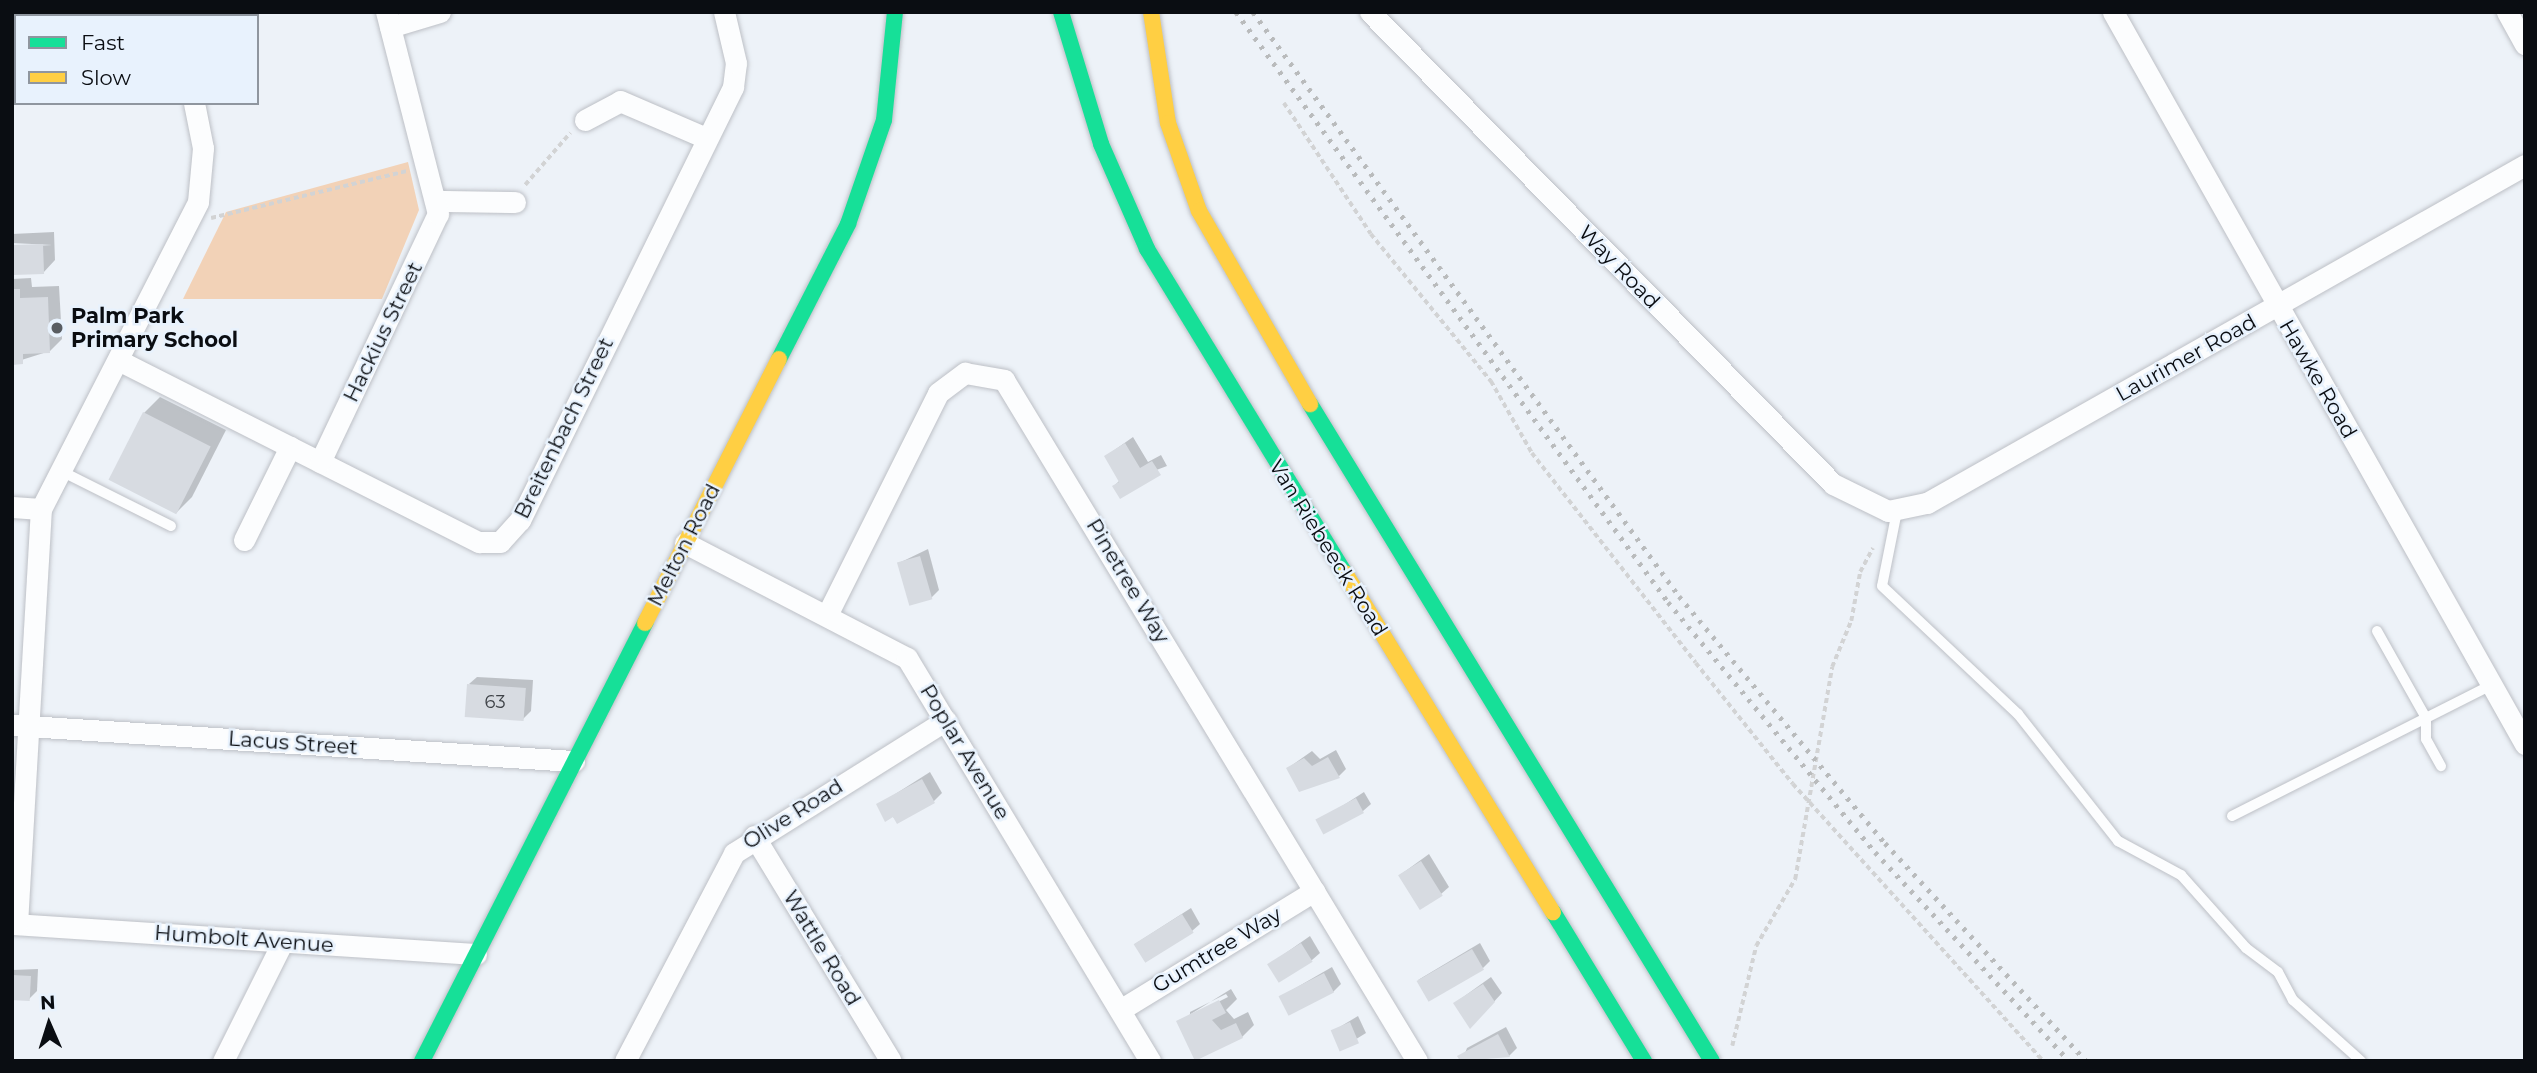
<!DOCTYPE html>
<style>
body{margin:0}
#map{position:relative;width:2537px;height:1073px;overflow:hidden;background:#edf2f8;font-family:Montserrat,sans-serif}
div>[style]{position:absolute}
.green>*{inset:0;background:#f2d2b7}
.shadow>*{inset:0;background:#0003}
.building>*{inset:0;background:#d7dbe1;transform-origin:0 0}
.path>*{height:3.5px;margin-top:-1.75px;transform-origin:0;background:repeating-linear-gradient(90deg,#d2d3d4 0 5px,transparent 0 8.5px)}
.roads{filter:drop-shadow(0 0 2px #bdc0c6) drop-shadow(0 0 2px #bdc0c6)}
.lane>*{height:10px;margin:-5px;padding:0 5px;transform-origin:5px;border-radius:5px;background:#fcfdfe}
.street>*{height:21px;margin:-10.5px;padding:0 10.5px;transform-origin:10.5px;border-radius:10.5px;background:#fcfdfe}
.fast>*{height:16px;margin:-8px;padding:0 8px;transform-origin:8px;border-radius:8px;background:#16e098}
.slow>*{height:16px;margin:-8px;padding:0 8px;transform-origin:8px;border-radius:8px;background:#ffcf43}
.rail>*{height:5px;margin-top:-2.5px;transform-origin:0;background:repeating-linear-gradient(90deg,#b9bbbc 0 3.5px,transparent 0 10.5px)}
.dots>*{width:19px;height:19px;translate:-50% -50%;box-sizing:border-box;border:4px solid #e8f2fd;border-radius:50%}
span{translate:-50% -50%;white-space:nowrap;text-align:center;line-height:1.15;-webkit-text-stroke:5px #e8f2fd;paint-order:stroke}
.number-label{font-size:18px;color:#3e4247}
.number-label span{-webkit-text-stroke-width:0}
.street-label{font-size:21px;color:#0a0d12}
.poi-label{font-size:21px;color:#0a0d12;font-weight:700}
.left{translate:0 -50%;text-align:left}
.frame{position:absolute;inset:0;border:14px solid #0a0d12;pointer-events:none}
.legend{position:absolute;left:14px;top:14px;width:245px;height:91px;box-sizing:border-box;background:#e8f2fd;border:2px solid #8f969f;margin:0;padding:9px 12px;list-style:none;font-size:21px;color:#0a0d12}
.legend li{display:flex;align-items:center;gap:14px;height:35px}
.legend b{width:35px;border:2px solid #8f969f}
.north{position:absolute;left:14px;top:989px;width:70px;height:70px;-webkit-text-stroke:5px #e8f2fd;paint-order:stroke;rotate:357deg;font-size:19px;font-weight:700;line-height:28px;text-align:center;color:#0a0d12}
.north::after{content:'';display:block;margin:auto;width:24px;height:32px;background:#0a0d12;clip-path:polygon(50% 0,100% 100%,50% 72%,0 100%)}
</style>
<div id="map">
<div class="green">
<div style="clip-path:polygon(408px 162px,419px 210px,382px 299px,183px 299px,226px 212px)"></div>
</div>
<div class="shadow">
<div style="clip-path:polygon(54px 232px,55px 260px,43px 273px,12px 247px,52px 245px,12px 243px,12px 234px)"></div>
<div style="clip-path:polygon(31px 278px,32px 287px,59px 286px,62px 339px,50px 351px,12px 363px,12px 279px)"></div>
<div style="clip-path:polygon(160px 397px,226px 430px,192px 497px,176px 513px,144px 413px)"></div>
<div style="clip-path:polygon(1133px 437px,1148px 462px,1161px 455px,1167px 466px,1114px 486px,1120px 480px,1106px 456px)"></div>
<div style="clip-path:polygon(928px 549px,939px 590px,931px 598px,899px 563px)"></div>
<div style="clip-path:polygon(477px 677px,533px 680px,531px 711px,523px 719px,469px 684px)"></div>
<div style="clip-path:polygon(1336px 750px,1346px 769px,1339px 776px,1288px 768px,1312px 751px,1320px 759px)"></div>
<div style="clip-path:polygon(930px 772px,942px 793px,934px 801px,898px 821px,878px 805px)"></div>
<div style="clip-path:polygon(1364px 792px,1371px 804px,1363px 811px,1319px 821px)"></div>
<div style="clip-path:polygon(1429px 854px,1449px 887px,1441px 894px,1400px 875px)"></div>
<div style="clip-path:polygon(1191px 908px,1200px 924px,1192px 931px,1135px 944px)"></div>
<div style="clip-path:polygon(1310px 936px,1320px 953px,1312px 960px,1270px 964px)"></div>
<div style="clip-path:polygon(1480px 943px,1490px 961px,1482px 969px,1418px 980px)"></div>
<div style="clip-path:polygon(1332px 967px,1341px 984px,1333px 992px,1280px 997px)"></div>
<div style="clip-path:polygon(38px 969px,37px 991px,29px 999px,12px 998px,12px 970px)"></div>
<div style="clip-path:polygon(1491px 977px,1502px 993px,1478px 1019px,1455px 1003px)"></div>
<div style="clip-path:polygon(evenodd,1231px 989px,1237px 999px,1226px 1010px,1234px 1019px,1248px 1012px,1254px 1025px,1242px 1037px,1178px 1022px,1231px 989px,1226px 994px,1228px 997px,1190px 1016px,1190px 1012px,1226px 994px)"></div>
<div style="clip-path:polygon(1358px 1016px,1366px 1033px,1340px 1049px,1333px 1031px)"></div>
<div style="clip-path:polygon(1506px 1027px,1517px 1048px,1509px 1056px,1462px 1061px,1467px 1048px)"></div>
</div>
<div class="building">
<div style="left:43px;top:244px;width:30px;height:31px;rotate:88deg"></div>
<div style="clip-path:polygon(12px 289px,20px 289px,20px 298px,48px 297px,50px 353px,23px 354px,23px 364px,12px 365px)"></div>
<div style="left:143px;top:412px;width:76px;height:76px;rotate:27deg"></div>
<div style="clip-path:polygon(1125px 443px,1140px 468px,1152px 461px,1161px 475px,1120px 499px,1112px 486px,1119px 482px,1104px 456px)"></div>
<div style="left:920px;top:556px;width:45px;height:24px;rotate:74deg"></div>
<div style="left:467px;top:684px;width:59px;height:33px;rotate:4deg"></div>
<div style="clip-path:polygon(1328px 757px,1340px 778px,1299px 792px,1286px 768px,1304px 758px,1312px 766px)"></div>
<div style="clip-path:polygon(922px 779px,935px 803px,897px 824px,893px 817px,885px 822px,876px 804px)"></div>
<div style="left:1356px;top:798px;width:17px;height:46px;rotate:62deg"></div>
<div style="left:1421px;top:861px;width:41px;height:27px;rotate:58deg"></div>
<div style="left:1182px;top:914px;width:22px;height:57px;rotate:58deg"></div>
<div style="left:1301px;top:943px;width:22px;height:40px;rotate:58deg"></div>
<div style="left:1472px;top:949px;width:24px;height:64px;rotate:60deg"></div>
<div style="left:1324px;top:973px;width:22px;height:51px;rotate:63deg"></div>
<div style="left:12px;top:975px;width:19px;height:25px;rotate:3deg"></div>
<div style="clip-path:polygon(1483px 984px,1495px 1002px,1470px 1029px,1453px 1003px)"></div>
<div style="clip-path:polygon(1219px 1000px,1226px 1013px,1212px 1020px,1221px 1030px,1236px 1023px,1243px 1038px,1195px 1061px,1176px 1021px)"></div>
<div style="left:1350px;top:1022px;width:23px;height:21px;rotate:67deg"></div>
<div style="clip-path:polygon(1498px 1034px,1510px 1057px,1460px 1061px,1457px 1056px)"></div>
</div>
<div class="path">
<div style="left:1284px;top:103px;width:157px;rotate:56.4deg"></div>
<div style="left:1371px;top:234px;width:190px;rotate:50.8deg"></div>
<div style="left:1491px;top:381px;width:83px;rotate:60.3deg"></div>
<div style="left:1532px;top:453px;width:266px;rotate:52deg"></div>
<div style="left:1696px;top:663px;width:155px;rotate:51.3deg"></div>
<div style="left:1793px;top:784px;width:373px;rotate:47.9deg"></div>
<div style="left:525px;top:185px;width:69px;rotate:-49.1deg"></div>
<div style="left:211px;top:218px;width:202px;rotate:-13.5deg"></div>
<div style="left:1732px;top:1046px;width:103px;rotate:-76.5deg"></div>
<div style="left:1756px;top:946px;width:78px;rotate:-59.8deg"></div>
<div style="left:1795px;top:879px;width:215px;rotate:-80.1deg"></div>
<div style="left:1832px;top:667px;width:50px;rotate:-67.6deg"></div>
<div style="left:1851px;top:621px;width:50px;rotate:-79.6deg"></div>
<div style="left:1860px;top:572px;width:27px;rotate:-62deg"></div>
</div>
<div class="roads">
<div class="lane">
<div style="left:61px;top:471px;width:123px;rotate:26.6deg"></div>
<div style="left:1897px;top:511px;width:76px;rotate:101.3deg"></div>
<div style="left:1882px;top:586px;width:187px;rotate:43.3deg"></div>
<div style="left:2018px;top:714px;width:162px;rotate:51.8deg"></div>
<div style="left:2118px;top:841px;width:72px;rotate:28.4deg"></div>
<div style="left:2181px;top:875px;width:98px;rotate:48.3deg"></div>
<div style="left:2246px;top:948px;width:40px;rotate:37deg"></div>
<div style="left:2278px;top:972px;width:32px;rotate:62deg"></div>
<div style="left:2293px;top:1000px;width:91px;rotate:41.9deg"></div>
<div style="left:2377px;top:631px;width:100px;rotate:60.6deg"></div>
<div style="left:2426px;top:718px;width:21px;rotate:90deg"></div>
<div style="left:2426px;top:739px;width:31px;rotate:61deg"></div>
<div style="left:2232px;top:816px;width:290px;rotate:-26.8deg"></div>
</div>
<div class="street">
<div style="left:166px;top:12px;width:4px;rotate:76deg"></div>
<div style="left:1370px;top:12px;width:661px;rotate:45.55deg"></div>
<div style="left:1833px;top:484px;width:61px;rotate:26.1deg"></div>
<div style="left:1888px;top:511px;width:40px;rotate:-12deg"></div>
<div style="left:1927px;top:503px;width:687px;rotate:-29.48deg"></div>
<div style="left:2113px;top:12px;width:840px;rotate:60.63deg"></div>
<div style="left:2507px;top:12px;width:37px;rotate:61deg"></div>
<div style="left:390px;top:27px;width:52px;rotate:-16.7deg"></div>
<div style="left:585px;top:120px;width:40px;rotate:-28deg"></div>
<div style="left:620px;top:101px;width:94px;rotate:23.3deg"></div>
<div style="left:439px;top:201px;width:76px;rotate:0.8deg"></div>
<div style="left:120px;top:361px;width:402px;rotate:26.8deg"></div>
<div style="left:479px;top:542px;width:21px"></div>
<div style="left:500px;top:542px;width:30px;rotate:-48deg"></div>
<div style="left:520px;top:520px;width:483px;rotate:-63.8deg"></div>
<div style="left:733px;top:87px;width:24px;rotate:-83deg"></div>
<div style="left:736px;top:63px;width:52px;rotate:-103.2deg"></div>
<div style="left:320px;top:462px;width:275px;rotate:-64.6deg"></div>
<div style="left:438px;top:214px;width:209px;rotate:-104.4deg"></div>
<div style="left:12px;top:507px;width:29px;rotate:4deg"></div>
<div style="left:244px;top:540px;width:104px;rotate:-63.7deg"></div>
<div style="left:685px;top:543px;width:250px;rotate:27.4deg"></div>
<div style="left:907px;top:658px;width:471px;rotate:58.9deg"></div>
<div style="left:827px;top:615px;width:248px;rotate:-63.4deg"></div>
<div style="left:938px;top:393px;width:34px;rotate:-37deg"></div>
<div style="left:965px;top:373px;width:40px;rotate:10deg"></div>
<div style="left:1004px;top:380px;width:796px;rotate:58.76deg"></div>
<div style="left:12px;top:725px;width:563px;rotate:3.67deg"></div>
<div style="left:754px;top:836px;width:263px;rotate:58.7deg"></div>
<div style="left:12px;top:924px;width:465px;rotate:3.7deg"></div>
<div style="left:17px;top:924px;width:416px;rotate:-86.7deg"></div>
<div style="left:41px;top:509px;width:345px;rotate:-62.9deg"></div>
<div style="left:198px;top:202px;width:54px;rotate:-84.7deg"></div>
<div style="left:203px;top:148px;width:46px;rotate:-101.3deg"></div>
<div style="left:1120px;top:1010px;width:228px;rotate:-31.5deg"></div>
<div style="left:223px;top:1061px;width:134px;rotate:-63.4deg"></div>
<div style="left:625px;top:1061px;width:235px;rotate:-62.3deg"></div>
<div style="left:734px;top:853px;width:250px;rotate:-32.1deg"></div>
</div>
<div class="fast">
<div style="left:1061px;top:12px;width:138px;rotate:73.1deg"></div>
<div style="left:1101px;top:144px;width:115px;rotate:66.3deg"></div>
<div style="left:1147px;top:249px;width:380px;rotate:58.6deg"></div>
<div style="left:779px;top:359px;width:152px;rotate:-62.9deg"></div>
<div style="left:848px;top:224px;width:110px;rotate:-70.9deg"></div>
<div style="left:884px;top:120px;width:109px;rotate:-84.2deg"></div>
<div style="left:1310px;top:404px;width:770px;rotate:58.54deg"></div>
<div style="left:1553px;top:912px;width:175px;rotate:58.6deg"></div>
<div style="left:422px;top:1061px;width:492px;rotate:-63deg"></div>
</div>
<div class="slow">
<div style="left:1151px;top:12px;width:112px;rotate:81.3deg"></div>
<div style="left:1168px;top:123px;width:93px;rotate:70.6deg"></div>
<div style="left:1199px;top:211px;width:223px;rotate:60.1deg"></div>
<div style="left:1345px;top:573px;width:398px;rotate:58.5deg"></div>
<div style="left:645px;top:623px;width:296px;rotate:-63.1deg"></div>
</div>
</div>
<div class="rail">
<div style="left:1236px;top:12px;width:731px;rotate:53.79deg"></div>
<div style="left:1668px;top:602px;width:325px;rotate:50.4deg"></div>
<div style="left:1875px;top:852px;width:285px;rotate:47.1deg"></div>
<div style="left:1253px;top:12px;width:723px;rotate:53.89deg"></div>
<div style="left:1679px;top:596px;width:322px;rotate:50.2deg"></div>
<div style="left:1885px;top:843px;width:297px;rotate:47.3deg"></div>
</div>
<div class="dots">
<div style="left:57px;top:328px;background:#595d62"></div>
</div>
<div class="number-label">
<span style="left:495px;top:702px">63</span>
</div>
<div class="street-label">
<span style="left:1619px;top:267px;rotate:46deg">Way Road</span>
<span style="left:383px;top:332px;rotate:-64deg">Hackius Street</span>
<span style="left:2186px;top:358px;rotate:-29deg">Laurimer Road</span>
<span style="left:2318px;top:379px;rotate:60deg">Hawke Road</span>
<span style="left:564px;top:428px;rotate:-64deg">Breitenbach Street</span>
<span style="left:684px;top:545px;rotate:-63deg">Melton Road</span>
<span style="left:1328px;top:548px;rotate:58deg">Van Riebeeck Road</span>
<span style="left:1128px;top:581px;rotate:59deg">Pinetree Way</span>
<span style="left:293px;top:743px;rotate:4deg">Lacus Street</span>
<span style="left:965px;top:752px;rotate:59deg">Poplar Avenue</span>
<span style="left:793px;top:814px;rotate:-32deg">Olive Road</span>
<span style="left:244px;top:939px;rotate:4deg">Humbolt Avenue</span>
<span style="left:822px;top:948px;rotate:59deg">Wattle Road</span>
<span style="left:1217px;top:950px;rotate:-31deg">Gumtree Way</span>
</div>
<div class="poi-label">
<span class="left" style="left:71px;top:328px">Palm Park<br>Primary School</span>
</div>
<div class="frame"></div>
<ul class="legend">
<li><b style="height:9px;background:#16e098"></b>Fast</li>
<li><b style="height:9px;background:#ffcf43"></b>Slow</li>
</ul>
<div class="north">N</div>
</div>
